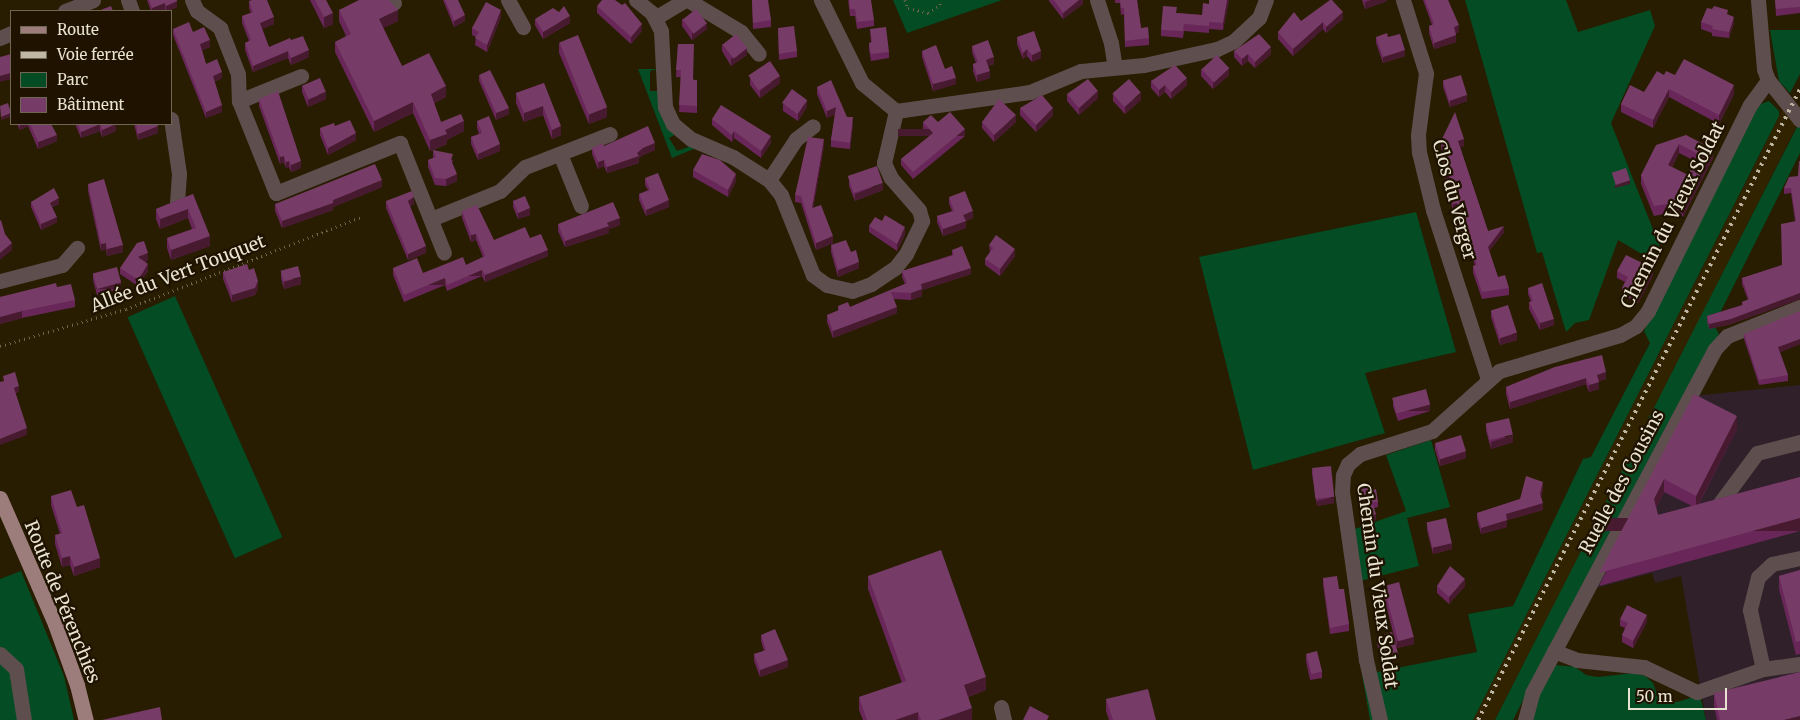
<!DOCTYPE html>
<meta charset="utf-8">
<style>
body{margin:0}
#map{position:relative;width:1800px;height:720px;overflow:hidden;background:#281d01;font-family:Merriweather,serif}
div>[style]{position:absolute}
.built>*{inset:0;background:#322300}
.industrial>*{inset:0;background:#30202a}
.green>*{inset:0;background:#034c24;transform-origin:0 0}
.path>*{height:2.5px;margin-top:-1.25px;transform-origin:0;background:repeating-linear-gradient(90deg,#6e644c 0 1px,transparent 0 5px)}
.minor>*{height:15px;margin:-7.5px;padding:0 7.5px;transform-origin:7.5px;border-radius:7.5px;background:#5e4e4e}
.major>*{height:15px;margin:-7.5px;padding:0 7.5px;transform-origin:7.5px;border-radius:7.5px;background:#9d7d7c}
.rail>*{height:4px;margin-top:-2px;transform-origin:0;background:repeating-linear-gradient(90deg,#bfb7a4 0 2.5px,transparent 0 7.5px)}
.wall>*{inset:0;background:#682659}
.shaded-wall>*{inset:0;background:#481a30;transform-origin:0 0}
.building>*{inset:0;background:#763b66;transform-origin:0 0}
span{translate:-50% -50%;white-space:nowrap;text-align:center;line-height:1.15;-webkit-text-stroke:4.5px #1f1300;paint-order:stroke}
.street-label{font-size:18px;color:#eae3d2}
.legend{position:absolute;left:10px;top:10px;width:162px;height:115px;box-sizing:border-box;background:#1f1300;border:1px solid #706654;margin:0;padding:6px 9px;list-style:none;font-size:15px;color:#eae3d2}
.legend li{display:flex;align-items:center;gap:10px;height:25px}
.legend b{width:25px;border:1px solid #706654}
.scale{position:absolute;left:1628px;top:688px;width:99px;height:22px;box-sizing:border-box;border:2px solid #eae3d2;border-top:0;padding-left:6px;font-size:15px;line-height:18px;white-space:nowrap;color:#eae3d2;-webkit-text-stroke:4px #1f1300;paint-order:stroke}
</style>
<div id="map">
<div class="built">
<div style="clip-path:polygon(1783px 109px,1797px 125px,1680px 358px,1495px 720px,1473px 720px)"></div>
</div>
<div class="industrial">
<div style="clip-path:polygon(1800px 385px,1800px 720px,1706px 720px,1681px 576px,1655px 583px,1652px 573px,1578px 593px,1683px 397px)"></div>
</div>
<div class="green">
<div style="clip-path:polygon(893px 0,1002px 0,907px 33px)"></div>
<div style="clip-path:polygon(1465px 0,1566px 0,1578px 32px,1650px 10px,1655px 26px,1611px 123px,1660px 247px,1652px 260px,1618px 240px,1589px 320px,1575px 323px,1566px 332px,1542px 252px,1537px 253px)"></div>
<div style="clip-path:polygon(1770px 30px,1800px 30px,1800px 74px,1790px 93px,1779px 81px)"></div>
<div style="clip-path:polygon(638px 69px,658px 69px,650px 71px,650px 91px,658px 91px,676px 134px,669px 138px,677px 151px,691px 146px,696px 148px,672px 158px)"></div>
<div style="clip-path:polygon(1769px 101px,1779px 111px,1779px 116px,1473px 720px,1370px 720px,1362px 675px,1477px 652px,1468px 614px,1513px 606px,1583px 459px,1591px 457px,1650px 343px,1644px 331px,1752px 115px,1761px 104px)"></div>
<div style="clip-path:polygon(1800px 121px,1800px 153px,1714px 325px,1719px 334px,1578px 593px,1513px 720px,1495px 720px)"></div>
<div style="clip-path:polygon(1416px 212px,1456px 352px,1365px 373px,1385px 433px,1253px 470px,1199px 257px)"></div>
<div style="left:175px;top:296px;width:264px;height:52px;rotate:66deg"></div>
<div style="clip-path:polygon(1431px 440px,1450px 507px,1407px 518px,1419px 566px,1360px 581px,1355px 529px,1406px 511px,1386px 455px)"></div>
<div style="clip-path:polygon(21px 571px,64px 676px,74px 720px,0 720px,0 579px)"></div>
<div style="clip-path:polygon(1556px 665px,1575px 667px,1586px 675px,1598px 677px,1634px 673px,1645px 676px,1653px 683px,1660px 702px,1677px 702px,1700px 695px,1706px 720px,1533px 720px,1538px 697px)"></div>
</div>
<div class="path">
<div style="left:905px;top:0;width:9px;rotate:69deg"></div>
<div style="left:908px;top:8px;width:21px;rotate:14deg"></div>
<div style="left:928px;top:13px;width:14px;rotate:-34deg"></div>
<div style="left:940px;top:5px;width:5px;rotate:-90deg"></div>
<div style="left:0;top:346px;width:131px;rotate:-16.4deg"></div>
<div style="left:126px;top:309px;width:252px;rotate:-21.4deg"></div>
</div>
<div class="minor">
<div style="left:128px;top:0;width:12px;rotate:70deg"></div>
<div style="left:192px;top:0;width:12px;rotate:66deg"></div>
<div style="left:197px;top:11px;width:29px;rotate:36deg"></div>
<div style="left:220px;top:28px;width:49px;rotate:68.6deg"></div>
<div style="left:238px;top:74px;width:27px;rotate:88deg"></div>
<div style="left:239px;top:101px;width:99px;rotate:68.1deg"></div>
<div style="left:276px;top:193px;width:134px;rotate:-22deg"></div>
<div style="left:400px;top:143px;width:118px;rotate:68.2deg"></div>
<div style="left:393px;top:0;width:3px;rotate:72deg"></div>
<div style="left:508px;top:0;width:31px;rotate:61deg"></div>
<div style="left:636px;top:0;width:21px;rotate:39deg"></div>
<div style="left:652px;top:13px;width:20px;rotate:63deg"></div>
<div style="left:661px;top:31px;width:76px;rotate:87deg"></div>
<div style="left:665px;top:107px;width:19px;rotate:65deg"></div>
<div style="left:673px;top:124px;width:23px;rotate:40deg"></div>
<div style="left:691px;top:139px;width:46px;rotate:23.2deg"></div>
<div style="left:733px;top:157px;width:43px;rotate:32.6deg"></div>
<div style="left:769px;top:180px;width:19px;rotate:51deg"></div>
<div style="left:781px;top:195px;width:86px;rotate:68.2deg"></div>
<div style="left:813px;top:275px;width:17px;rotate:36deg"></div>
<div style="left:827px;top:285px;width:26px;rotate:13deg"></div>
<div style="left:852px;top:291px;width:20px;rotate:-20deg"></div>
<div style="left:871px;top:284px;width:29px;rotate:-34deg"></div>
<div style="left:895px;top:268px;width:18px;rotate:-52deg"></div>
<div style="left:906px;top:254px;width:37px;rotate:-64deg"></div>
<div style="left:922px;top:221px;width:11px;rotate:-105deg"></div>
<div style="left:919px;top:210px;width:43px;rotate:-131.2deg"></div>
<div style="left:891px;top:178px;width:17px;rotate:-115deg"></div>
<div style="left:884px;top:163px;width:53px;rotate:-77deg"></div>
<div style="left:896px;top:111px;width:44px;rotate:-140.5deg"></div>
<div style="left:862px;top:83px;width:93px;rotate:-116.3deg"></div>
<div style="left:688px;top:0;width:62px;rotate:31.1deg"></div>
<div style="left:741px;top:32px;width:28px;rotate:51deg"></div>
<div style="left:1097px;top:0;width:45px;rotate:72deg"></div>
<div style="left:1111px;top:43px;width:24px;rotate:81deg"></div>
<div style="left:1403px;top:0;width:77px;rotate:72.5deg"></div>
<div style="left:1426px;top:73px;width:63px;rotate:97.4deg"></div>
<div style="left:1418px;top:135px;width:17px;rotate:87deg"></div>
<div style="left:1419px;top:152px;width:60px;rotate:76.4deg"></div>
<div style="left:1433px;top:210px;width:178px;rotate:72deg"></div>
<div style="left:1758px;top:0;width:69px;rotate:85deg"></div>
<div style="left:1764px;top:69px;width:12px;rotate:70deg"></div>
<div style="left:1768px;top:80px;width:51px;rotate:51.3deg"></div>
<div style="left:65px;top:11px;width:30px;rotate:-21deg"></div>
<div style="left:655px;top:18px;width:35px;rotate:-31deg"></div>
<div style="left:0;top:38px;width:12px;rotate:-24deg"></div>
<div style="left:239px;top:101px;width:67px;rotate:-22deg"></div>
<div style="left:896px;top:111px;width:135px;rotate:-8.1deg"></div>
<div style="left:1030px;top:92px;width:55px;rotate:-22.4deg"></div>
<div style="left:1081px;top:71px;width:63px;rotate:-5.4deg"></div>
<div style="left:1144px;top:65px;width:75px;rotate:-12.4deg"></div>
<div style="left:1217px;top:49px;width:19px;rotate:-25deg"></div>
<div style="left:1234px;top:41px;width:34px;rotate:-43deg"></div>
<div style="left:1259px;top:18px;width:19px;rotate:-69deg"></div>
<div style="left:171px;top:119px;width:56px;rotate:81.7deg"></div>
<div style="left:179px;top:174px;width:28px;rotate:94deg"></div>
<div style="left:560px;top:154px;width:56px;rotate:68deg"></div>
<div style="left:769px;top:180px;width:49px;rotate:-56.6deg"></div>
<div style="left:796px;top:139px;width:21px;rotate:-37deg"></div>
<div style="left:431px;top:219px;width:74px;rotate:-22.1deg"></div>
<div style="left:500px;top:191px;width:35px;rotate:-44deg"></div>
<div style="left:525px;top:167px;width:91px;rotate:-21.2deg"></div>
<div style="left:0;top:281px;width:64px;rotate:-14.5deg"></div>
<div style="left:62px;top:265px;width:23px;rotate:-49deg"></div>
<div style="left:1720px;top:503px;width:62px;rotate:-53.5deg"></div>
<div style="left:1757px;top:453px;width:44px;rotate:-14.3deg"></div>
<div style="left:1800px;top:558px;width:29px;rotate:168deg"></div>
<div style="left:1772px;top:564px;width:19px;rotate:137deg"></div>
<div style="left:1758px;top:577px;width:34px;rotate:104deg"></div>
<div style="left:1750px;top:610px;width:60px;rotate:77.6deg"></div>
<div style="left:1763px;top:669px;width:37px;rotate:-8deg"></div>
<div style="left:1554px;top:651px;width:25px;rotate:21deg"></div>
<div style="left:1577px;top:660px;width:67px;rotate:6deg"></div>
<div style="left:1644px;top:667px;width:59px;rotate:25.3deg"></div>
<div style="left:1697px;top:692px;width:70px;rotate:-19.2deg"></div>
<div style="left:0;top:654px;width:22px;rotate:43deg"></div>
<div style="left:16px;top:669px;width:52px;rotate:81.1deg"></div>
<div style="left:1001px;top:707px;width:13px;rotate:77deg"></div>
<div style="left:1380px;top:720px;width:62px;rotate:-103.1deg"></div>
<div style="left:1366px;top:660px;width:170px;rotate:-98.1deg"></div>
<div style="left:1342px;top:492px;width:17px;rotate:-87deg"></div>
<div style="left:1343px;top:475px;width:12px;rotate:-66deg"></div>
<div style="left:1348px;top:464px;width:16px;rotate:-40deg"></div>
<div style="left:1360px;top:454px;width:76px;rotate:-17.7deg"></div>
<div style="left:1432px;top:431px;width:90px;rotate:-41.8deg"></div>
<div style="left:1499px;top:371px;width:126px;rotate:-16.6deg"></div>
<div style="left:1620px;top:335px;width:18px;rotate:-29deg"></div>
<div style="left:1636px;top:326px;width:19px;rotate:-51deg"></div>
<div style="left:1648px;top:311px;width:230px;rotate:-63.7deg"></div>
<div style="left:1750px;top:105px;width:31px;rotate:-54deg"></div>
<div style="left:1525px;top:720px;width:28px;rotate:-75deg"></div>
<div style="left:1532px;top:693px;width:388px;rotate:-62deg"></div>
<div style="left:1714px;top:350px;width:19px;rotate:-47deg"></div>
<div style="left:1727px;top:336px;width:79px;rotate:-21.7deg"></div>
</div>
<div class="major">
<div style="left:0;top:498px;width:137px;rotate:66.4deg"></div>
<div style="left:55px;top:624px;width:65px;rotate:70.2deg"></div>
<div style="left:77px;top:685px;width:36px;rotate:76deg"></div>
</div>
<div class="rail">
<div style="left:1478px;top:720px;width:708px;rotate:-62.96deg"></div>
</div>
<div class="wall">
<div style="clip-path:polygon(147px 0,177px 0,177px 7px,168px 11px,165px 11px,165px 10px,161px 11px,151px 11px)"></div>
<div style="clip-path:polygon(310px 0,326px 0,333px 24px,324px 28px)"></div>
<div style="clip-path:polygon(443px 0,458px 0,465px 21px,454px 27px)"></div>
<div style="clip-path:polygon(752px 0,771px 20px,771px 27px,753px 29px)"></div>
<div style="clip-path:polygon(848px 0,874px 20px,874px 26px,857px 29px,855px 16px,850px 16px)"></div>
<div style="clip-path:polygon(1049px 0,1083px 0,1083px 4px,1063px 19px,1049px 1px)"></div>
<div style="clip-path:polygon(1115px 0,1137px 0,1141px 28px,1149px 38px,1149px 45px,1125px 47px,1124px 14px,1121px 15px,1120px 3px,1115px 3px)"></div>
<div style="clip-path:polygon(1229px 0,1223px 30px,1209px 29px,1209px 33px,1184px 31px,1183px 38px,1161px 36px,1161px 30px,1177px 13px,1202px 15px,1209px 4px)"></div>
<div style="clip-path:polygon(1362px 0,1387px 0,1387px 1px,1365px 9px)"></div>
<div style="clip-path:polygon(1423px 0,1448px 0,1459px 32px,1456px 33px,1456px 42px,1434px 49px,1429px 33px,1429px 26px,1432px 25px)"></div>
<div style="clip-path:polygon(1775px 0,1800px 0,1800px 13px,1776px 16px)"></div>
<div style="clip-path:polygon(249px 1px,274px 24px,262px 29px,269px 47px,291px 40px,309px 57px,291px 65px,288px 58px,253px 72px,245px 50px,245px 43px,249px 41px,242px 23px,242px 16px,251px 13px,249px 8px)"></div>
<div style="clip-path:polygon(597px 6px,642px 31px,631px 44px,597px 13px)"></div>
<div style="clip-path:polygon(339px 10px,398px 21px,383px 28px,402px 66px,446px 97px,434px 103px,441px 122px,464px 131px,447px 140px,447px 144px,433px 150px,453px 160px,452px 163px,457px 181px,446px 186px,435px 185px,428px 167px,428px 160px,433px 158px,433px 150px,430px 151px,413px 113px,374px 132px,335px 52px,335px 42px,346px 36px,339px 21px)"></div>
<div style="clip-path:polygon(1728px 15px,1734px 23px,1729px 38px,1712px 36px,1712px 33px,1701px 29px,1701px 22px)"></div>
<div style="clip-path:polygon(501px 17px,487px 52px,475px 45px,476px 37px,472px 35px,472px 28px)"></div>
<div style="clip-path:polygon(535px 19px,570px 23px,543px 39px,535px 25px)"></div>
<div style="clip-path:polygon(682px 19px,707px 29px,692px 40px,682px 26px)"></div>
<div style="clip-path:polygon(1343px 19px,1326px 33px,1323px 29px,1293px 56px,1278px 39px,1278px 32px,1301px 21px)"></div>
<div style="clip-path:polygon(778px 28px,797px 51px,797px 57px,779px 60px)"></div>
<div style="clip-path:polygon(173px 29px,193px 32px,210px 47px,202px 50px,206px 64px,222px 78px,214px 82px,222px 112px,206px 118px,173px 35px)"></div>
<div style="clip-path:polygon(870px 29px,889px 52px,889px 58px,871px 61px,869px 50px,869px 43px,871px 43px)"></div>
<div style="clip-path:polygon(1017px 37px,1041px 58px,1032px 62px,1027px 56px,1023px 59px,1017px 44px)"></div>
<div style="clip-path:polygon(1376px 37px,1388px 37px,1405px 56px,1383px 63px,1376px 43px)"></div>
<div style="clip-path:polygon(559px 42px,607px 117px,589px 124px,559px 53px)"></div>
<div style="clip-path:polygon(678px 44px,694px 80px,697px 80px,697px 113px,679px 112px,681px 77px,676px 77px)"></div>
<div style="clip-path:polygon(722px 44px,747px 55px,731px 66px,722px 51px)"></div>
<div style="clip-path:polygon(972px 46px,994px 64px,988px 66px,990px 78px,977px 82px,973px 71px,973px 64px,976px 63px,972px 52px)"></div>
<div style="clip-path:polygon(922px 51px,945px 69px,956px 84px,933px 91px,922px 57px)"></div>
<div style="clip-path:polygon(1234px 51px,1271px 54px,1255px 68px,1248px 61px,1242px 66px,1234px 57px)"></div>
<div style="clip-path:polygon(1201px 69px,1229px 75px,1213px 89px,1201px 76px)"></div>
<div style="clip-path:polygon(479px 75px,509px 114px,496px 120px,479px 81px)"></div>
<div style="clip-path:polygon(1664px 75px,1675px 75px,1734px 94px,1719px 124px,1669px 97px,1653px 128px,1621px 112px,1621px 104px,1644px 92px)"></div>
<div style="clip-path:polygon(750px 78px,780px 83px,760px 98px,750px 85px)"></div>
<div style="clip-path:polygon(1151px 81px,1187px 85px,1171px 99px,1165px 92px,1159px 97px,1151px 88px)"></div>
<div style="clip-path:polygon(1443px 81px,1467px 101px,1450px 107px,1443px 87px)"></div>
<div style="clip-path:polygon(544px 83px,561px 135px,552px 139px,543px 115px,524px 122px,516px 103px,516px 93px)"></div>
<div style="clip-path:polygon(302px 85px,326px 99px,308px 107px,302px 92px)"></div>
<div style="clip-path:polygon(817px 87px,847px 117px,853px 124px,850px 149px,831px 147px,831px 140px,835px 114px,827px 118px,817px 94px)"></div>
<div style="clip-path:polygon(1067px 94px,1098px 98px,1079px 115px,1067px 101px)"></div>
<div style="clip-path:polygon(1113px 94px,1141px 100px,1125px 114px,1113px 101px)"></div>
<div style="clip-path:polygon(259px 99px,301px 168px,291px 172px,289px 167px,286px 168px,284px 162px,280px 164px,259px 106px)"></div>
<div style="clip-path:polygon(783px 104px,807px 107px,798px 121px,783px 111px)"></div>
<div style="clip-path:polygon(1020px 108px,1053px 115px,1036px 132px,1020px 115px)"></div>
<div style="clip-path:polygon(712px 119px,771px 143px,761px 158px,734px 138px,732px 142px,712px 125px)"></div>
<div style="clip-path:polygon(477px 121px,500px 151px,478px 160px,471px 144px,471px 137px,479px 134px,477px 128px)"></div>
<div style="clip-path:polygon(923px 122px,938px 122px,965px 136px,913px 179px,901px 165px,901px 159px,930px 136px,923px 129px)"></div>
<div style="clip-path:polygon(982px 122px,1016px 122px,994px 142px,982px 128px)"></div>
<div style="clip-path:polygon(17px 124px,51px 124px,57px 141px,38px 149px,28px 126px,20px 130px)"></div>
<div style="clip-path:polygon(75px 124px,116px 124px,116px 131px,102px 137px,100px 131px,81px 138px)"></div>
<div style="clip-path:polygon(134px 124px,157px 124px,158px 133px,138px 140px)"></div>
<div style="clip-path:polygon(335px 126px,356px 140px,328px 155px,320px 135px,320px 128px)"></div>
<div style="clip-path:polygon(evenodd,1686px 135px,1713px 158px,1683px 217px,1674px 212px,1654px 216px,1641px 184px,1641px 175px,1686px 135px,1679px 153px,1695px 161px,1688px 175px,1672px 167px,1679px 153px)"></div>
<div style="clip-path:polygon(1441px 141px,1464px 146px,1460px 147px,1488px 231px,1504px 232px,1489px 251px,1498px 277px,1509px 288px,1509px 295px,1482px 299px,1473px 273px,1473px 266px,1475px 265px,1468px 246px,1465px 247px,1461px 238px,1461px 231px,1464px 230px,1457px 210px,1453px 211px,1450px 199px,1450px 193px,1453px 192px,1449px 179px,1445px 180px,1442px 169px,1442px 162px,1446px 161px,1441px 148px)"></div>
<div style="clip-path:polygon(604px 146px,655px 150px,643px 155px,639px 158px,639px 163px,607px 173px,604px 166px,598px 169px,592px 154px,592px 148px)"></div>
<div style="clip-path:polygon(824px 146px,813px 208px,833px 243px,816px 250px,801px 203px,795px 202px,795px 195px)"></div>
<div style="clip-path:polygon(1800px 161px,1800px 299px,1731px 324px,1709px 329px,1707px 321px,1707px 316px,1742px 305px,1742px 302px,1748px 300px,1742px 284px,1742px 278px,1782px 265px,1795px 221px,1791px 193px,1784px 194px,1784px 188px,1798px 176px)"></div>
<div style="clip-path:polygon(693px 170px,736px 181px,728px 197px,693px 177px)"></div>
<div style="clip-path:polygon(645px 178px,669px 207px,646px 216px,639px 200px,639px 194px,648px 190px,645px 185px)"></div>
<div style="clip-path:polygon(849px 179px,883px 190px,855px 201px,849px 186px)"></div>
<div style="clip-path:polygon(88px 184px,123px 252px,107px 256px,106px 249px,101px 251px,88px 191px)"></div>
<div style="clip-path:polygon(382px 187px,333px 207px,333px 210px,282px 228px,275px 211px,275px 204px)"></div>
<div style="clip-path:polygon(193px 194px,210px 246px,171px 260px,167px 248px,167px 238px,192px 229px,188px 218px,160px 229px,156px 219px,156px 209px)"></div>
<div style="clip-path:polygon(949px 197px,973px 218px,966px 221px,966px 228px,943px 236px,937px 222px,937px 216px,952px 211px,949px 204px)"></div>
<div style="clip-path:polygon(513px 200px,530px 215px,518px 219px,513px 207px)"></div>
<div style="clip-path:polygon(386px 201px,414px 204px,410px 206px,426px 253px,408px 260px,386px 208px)"></div>
<div style="clip-path:polygon(31px 202px,59px 204px,52px 207px,57px 222px,41px 230px,31px 207px)"></div>
<div style="clip-path:polygon(462px 211px,494px 240px,530px 238px,548px 256px,485px 282px,482px 276px,447px 291px,445px 285px,404px 302px,393px 275px,393px 268px,423px 273px,466px 265px,483px 257px,476px 240px,471px 242px,462px 218px)"></div>
<div style="clip-path:polygon(558px 224px,620px 225px,609px 229px,609px 233px,565px 247px,558px 231px)"></div>
<div style="clip-path:polygon(869px 226px,905px 234px,897px 251px,869px 232px)"></div>
<div style="clip-path:polygon(831px 245px,851px 252px,859px 268px,838px 277px,831px 252px)"></div>
<div style="clip-path:polygon(989px 245px,1015px 256px,1000px 276px,985px 265px,985px 259px,990px 252px)"></div>
<div style="clip-path:polygon(952px 250px,971px 274px,922px 290px,922px 296px,911px 300px,894px 299px,897px 313px,833px 338px,827px 322px,827px 315px,838px 311px,838px 306px,850px 307px,905px 284px,902px 277px,902px 271px,952px 255px)"></div>
<div style="clip-path:polygon(148px 260px,145px 262px,148px 271px,138px 286px,120px 274px,120px 268px)"></div>
<div style="clip-path:polygon(249px 270px,258px 288px,255px 295px,232px 302px,223px 279px,223px 272px)"></div>
<div style="clip-path:polygon(1617px 271px,1653px 275px,1638px 303px,1622px 295px,1622px 288px,1625px 282px,1617px 278px)"></div>
<div style="clip-path:polygon(281px 272px,301px 284px,284px 289px,281px 278px)"></div>
<div style="clip-path:polygon(93px 273px,121px 289px,97px 295px,93px 280px)"></div>
<div style="clip-path:polygon(57px 287px,75px 300px,75px 307px,22px 318px,0 324px,0 297px)"></div>
<div style="clip-path:polygon(1528px 288px,1554px 325px,1540px 330px,1529px 309px,1529px 302px,1531px 302px,1528px 294px)"></div>
<div style="clip-path:polygon(1491px 310px,1517px 340px,1500px 345px,1491px 317px)"></div>
<div style="clip-path:polygon(1744px 334px,1800px 344px,1780px 352px,1788px 375px,1788px 381px,1759px 385px,1744px 339px)"></div>
<div style="clip-path:polygon(1555px 367px,1606px 379px,1599px 381px,1599px 389px,1589px 392px,1586px 384px,1510px 409px,1506px 394px,1506px 387px)"></div>
<div style="clip-path:polygon(evenodd,1694px 394px,1737px 429px,1699px 504px,1800px 477px,1800px 531px,1599px 586px,1694px 394px,1664px 492px,1692px 506px,1658px 515px,1656px 508px,1664px 492px)"></div>
<div style="clip-path:polygon(1393px 400px,1430px 411px,1398px 421px,1393px 406px)"></div>
<div style="clip-path:polygon(1486px 424px,1513px 442px,1491px 449px,1486px 431px)"></div>
<div style="clip-path:polygon(1435px 443px,1466px 458px,1440px 466px,1435px 450px)"></div>
<div style="clip-path:polygon(1312px 469px,1334px 503px,1317px 506px,1312px 474px)"></div>
<div style="clip-path:polygon(1361px 484px,1378px 502px,1378px 507px,1374px 508px,1376px 520px,1365px 523px)"></div>
<div style="clip-path:polygon(1543px 489px,1541px 497px,1543px 510px,1507px 520px,1507px 527px,1481px 534px,1477px 519px,1477px 513px,1520px 499px)"></div>
<div style="clip-path:polygon(51px 496px,77px 507px,100px 567px,74px 576px,70px 565px,62px 567px,55px 544px,55px 535px,60px 534px,51px 505px)"></div>
<div style="clip-path:polygon(1427px 523px,1452px 549px,1433px 554px,1427px 530px)"></div>
<div style="clip-path:polygon(1800px 570px,1800px 654px,1796px 655px,1779px 589px,1779px 576px)"></div>
<div style="clip-path:polygon(868px 576px,986px 690px,968px 697px,972px 720px,863px 720px,859px 710px,859px 697px,902px 683px,868px 589px)"></div>
<div style="clip-path:polygon(1323px 578px,1339px 589px,1349px 624px,1349px 631px,1330px 634px,1323px 585px)"></div>
<div style="clip-path:polygon(1383px 586px,1414px 644px,1397px 648px,1383px 593px)"></div>
<div style="clip-path:polygon(1437px 586px,1465px 586px,1449px 604px,1437px 593px)"></div>
<div style="clip-path:polygon(1620px 619px,1647px 622px,1633px 648px,1622px 642px,1622px 635px,1625px 628px,1620px 626px)"></div>
<div style="clip-path:polygon(761px 635px,788px 667px,760px 677px,754px 661px,754px 654px,764px 651px,761px 641px)"></div>
<div style="clip-path:polygon(1377px 637px,1398px 660px,1383px 664px,1377px 644px)"></div>
<div style="clip-path:polygon(1306px 654px,1322px 671px,1322px 678px,1310px 680px,1306px 661px)"></div>
<div style="clip-path:polygon(1714px 693px,1800px 720px,1717px 720px,1714px 706px)"></div>
<div style="clip-path:polygon(1106px 699px,1156px 720px,1109px 720px,1106px 711px)"></div>
</div>
<div class="shaded-wall">
<div style="clip-path:polygon(1079px 0,1083px 0,1083px 4px,1063px 19px,1063px 13px)"></div>
<div style="clip-path:polygon(1227px 0,1229px 0,1223px 30px,1223px 23px)"></div>
<div style="clip-path:polygon(1371px 0,1387px 0,1387px 1px,1365px 9px,1365px 2px)"></div>
<div style="clip-path:polygon(177px 1px,177px 7px,168px 11px,166px 11px,166px 6px)"></div>
<div style="clip-path:polygon(165px 3px,165px 10px,161px 11px,152px 11px,152px 8px)"></div>
<div style="clip-path:polygon(398px 10px,398px 21px,379px 30px,379px 19px)"></div>
<div style="clip-path:polygon(501px 10px,501px 17px,487px 52px,487px 45px)"></div>
<div style="clip-path:polygon(1343px 12px,1343px 19px,1326px 33px,1326px 27px)"></div>
<div style="clip-path:polygon(333px 13px,333px 24px,324px 28px,324px 17px)"></div>
<div style="clip-path:polygon(465px 15px,465px 21px,454px 27px,454px 21px)"></div>
<div style="clip-path:polygon(570px 16px,570px 23px,543px 39px,543px 32px)"></div>
<div style="clip-path:polygon(274px 17px,274px 24px,260px 30px,260px 23px)"></div>
<div style="clip-path:polygon(1734px 17px,1734px 23px,1729px 38px,1729px 32px)"></div>
<div style="clip-path:polygon(1323px 22px,1323px 29px,1293px 56px,1293px 49px)"></div>
<div style="clip-path:polygon(707px 23px,707px 29px,692px 40px,692px 33px)"></div>
<div style="clip-path:polygon(642px 24px,642px 31px,631px 44px,631px 37px)"></div>
<div style="clip-path:polygon(1459px 25px,1459px 32px,1454px 34px,1454px 27px)"></div>
<div style="clip-path:polygon(1456px 35px,1456px 42px,1434px 49px,1434px 43px)"></div>
<div style="clip-path:polygon(210px 40px,210px 47px,200px 51px,200px 44px)"></div>
<div style="clip-path:polygon(1271px 47px,1271px 54px,1255px 68px,1255px 62px)"></div>
<div style="clip-path:polygon(747px 48px,747px 55px,731px 66px,731px 59px)"></div>
<div style="clip-path:polygon(1027px 49px,1027px 56px,1023px 59px,1023px 53px)"></div>
<div style="clip-path:polygon(309px 50px,309px 57px,291px 65px,291px 58px)"></div>
<div style="clip-path:polygon(1405px 50px,1405px 56px,1383px 63px,1383px 57px)"></div>
<div style="clip-path:polygon(288px 51px,288px 58px,253px 72px,253px 66px)"></div>
<div style="clip-path:polygon(1041px 51px,1041px 58px,1032px 62px,1032px 55px)"></div>
<div style="clip-path:polygon(1248px 54px,1248px 61px,1242px 66px,1242px 59px)"></div>
<div style="clip-path:polygon(994px 57px,994px 64px,986px 67px,986px 60px)"></div>
<div style="clip-path:polygon(1229px 68px,1229px 75px,1213px 89px,1213px 82px)"></div>
<div style="clip-path:polygon(990px 71px,990px 78px,977px 82px,977px 75px)"></div>
<div style="clip-path:polygon(222px 72px,222px 78px,213px 82px,213px 76px)"></div>
<div style="clip-path:polygon(11px 73px,11px 79px,0 82px,0 76px)"></div>
<div style="clip-path:polygon(780px 76px,780px 83px,760px 98px,760px 91px)"></div>
<div style="clip-path:polygon(956px 78px,956px 84px,933px 91px,933px 84px)"></div>
<div style="clip-path:polygon(1187px 78px,1187px 85px,1171px 99px,1171px 92px)"></div>
<div style="clip-path:polygon(1165px 85px,1165px 92px,1159px 97px,1159px 90px)"></div>
<div style="clip-path:polygon(1734px 85px,1734px 94px,1719px 124px,1719px 115px)"></div>
<div style="clip-path:polygon(446px 86px,446px 97px,431px 104px,431px 94px)"></div>
<div style="clip-path:polygon(1669px 89px,1669px 97px,1653px 128px,1653px 120px)"></div>
<div style="clip-path:polygon(1098px 91px,1098px 98px,1079px 115px,1079px 108px)"></div>
<div style="clip-path:polygon(326px 92px,326px 99px,308px 107px,308px 100px)"></div>
<div style="clip-path:polygon(1141px 93px,1141px 100px,1125px 114px,1125px 107px)"></div>
<div style="clip-path:polygon(1467px 95px,1467px 101px,1450px 107px,1450px 101px)"></div>
<div style="clip-path:polygon(807px 100px,807px 107px,798px 121px,798px 114px)"></div>
<div style="clip-path:polygon(413px 102px,413px 113px,374px 132px,374px 121px)"></div>
<div style="clip-path:polygon(222px 105px,222px 112px,206px 118px,206px 112px)"></div>
<div style="clip-path:polygon(543px 106px,543px 115px,524px 122px,524px 113px)"></div>
<div style="clip-path:polygon(607px 107px,607px 117px,589px 124px,589px 114px)"></div>
<div style="clip-path:polygon(836px 107px,836px 114px,827px 118px,827px 111px)"></div>
<div style="clip-path:polygon(509px 108px,509px 114px,496px 120px,496px 113px)"></div>
<div style="clip-path:polygon(1053px 108px,1053px 115px,1036px 132px,1036px 125px)"></div>
<div style="clip-path:polygon(11px 113px,11px 117px,1px 120px,1px 117px)"></div>
<div style="clip-path:polygon(1016px 115px,1016px 122px,994px 142px,994px 135px)"></div>
<div style="clip-path:polygon(853px 117px,853px 124px,850px 149px,850px 143px)"></div>
<div style="clip-path:polygon(464px 121px,464px 131px,447px 140px,447px 144px,430px 151px,430px 140px,445px 130px)"></div>
<div style="clip-path:polygon(20px 124px,28px 124px,28px 126px,20px 130px)"></div>
<div style="clip-path:polygon(100px 124px,100px 131px,81px 138px,81px 132px)"></div>
<div style="clip-path:polygon(116px 124px,116px 131px,102px 137px,102px 130px)"></div>
<div style="clip-path:polygon(158px 126px,158px 133px,138px 140px,138px 134px)"></div>
<div style="clip-path:polygon(561px 126px,561px 135px,552px 139px,552px 130px)"></div>
<div style="left:965px;top:129px;width:7px;height:67px;rotate:90deg"></div>
<div style="clip-path:polygon(734px 131px,734px 138px,732px 142px,732px 135px)"></div>
<div style="clip-path:polygon(356px 133px,356px 140px,328px 155px,328px 148px)"></div>
<div style="clip-path:polygon(57px 135px,57px 141px,38px 149px,38px 142px)"></div>
<div style="clip-path:polygon(771px 136px,771px 143px,761px 158px,761px 151px)"></div>
<div style="clip-path:polygon(824px 139px,824px 146px,812px 215px,812px 208px)"></div>
<div style="clip-path:polygon(1464px 139px,1464px 146px,1458px 148px,1458px 141px)"></div>
<div style="clip-path:polygon(655px 143px,655px 150px,643px 155px,639px 158px,639px 163px,607px 173px,607px 167px,637px 153px,643px 148px)"></div>
<div style="clip-path:polygon(500px 144px,500px 151px,478px 160px,478px 154px)"></div>
<div style="clip-path:polygon(1679px 144px,1679px 153px,1668px 174px,1668px 165px)"></div>
<div style="clip-path:polygon(1713px 149px,1713px 158px,1683px 217px,1683px 208px)"></div>
<div style="clip-path:polygon(284px 156px,284px 162px,280px 164px,280px 157px)"></div>
<div style="clip-path:polygon(604px 160px,604px 166px,598px 169px,598px 162px)"></div>
<div style="clip-path:polygon(289px 161px,289px 167px,286px 168px,286px 162px)"></div>
<div style="clip-path:polygon(301px 161px,301px 168px,291px 172px,291px 165px)"></div>
<div style="clip-path:polygon(1449px 172px,1449px 179px,1445px 180px,1445px 173px)"></div>
<div style="clip-path:polygon(457px 174px,457px 181px,446px 186px,446px 179px)"></div>
<div style="clip-path:polygon(736px 174px,736px 181px,728px 197px,728px 190px)"></div>
<div style="clip-path:polygon(382px 180px,382px 187px,333px 207px,333px 210px,282px 228px,282px 221px)"></div>
<div style="clip-path:polygon(1630px 180px,1630px 184px,1615px 188px,1615px 185px)"></div>
<div style="clip-path:polygon(883px 183px,883px 190px,855px 201px,855px 194px)"></div>
<div style="clip-path:polygon(414px 197px,414px 204px,408px 207px,408px 201px)"></div>
<div style="clip-path:polygon(59px 198px,59px 204px,50px 208px,50px 203px)"></div>
<div style="clip-path:polygon(669px 200px,669px 207px,646px 216px,646px 210px)"></div>
<div style="clip-path:polygon(1457px 203px,1457px 210px,1453px 211px,1453px 204px)"></div>
<div style="clip-path:polygon(530px 208px,530px 215px,518px 219px,518px 213px)"></div>
<div style="clip-path:polygon(188px 209px,188px 218px,160px 229px,160px 219px)"></div>
<div style="clip-path:polygon(973px 211px,973px 218px,963px 222px,963px 215px)"></div>
<div style="clip-path:polygon(57px 217px,57px 222px,41px 230px,41px 224px)"></div>
<div style="clip-path:polygon(620px 218px,620px 225px,609px 229px,609px 233px,565px 247px,565px 241px)"></div>
<div style="clip-path:polygon(966px 221px,966px 228px,943px 236px,943px 229px)"></div>
<div style="clip-path:polygon(1504px 226px,1504px 232px,1488px 253px,1488px 247px)"></div>
<div style="clip-path:polygon(905px 227px,905px 234px,897px 251px,897px 244px)"></div>
<div style="clip-path:polygon(476px 234px,476px 240px,471px 242px,471px 235px)"></div>
<div style="clip-path:polygon(210px 236px,210px 246px,171px 260px,171px 250px)"></div>
<div style="clip-path:polygon(833px 236px,833px 243px,816px 250px,816px 243px)"></div>
<div style="clip-path:polygon(1468px 239px,1468px 246px,1465px 247px,1465px 241px)"></div>
<div style="clip-path:polygon(12px 243px,12px 250px,0 260px,0 253px)"></div>
<div style="clip-path:polygon(106px 243px,106px 249px,101px 251px,101px 244px)"></div>
<div style="clip-path:polygon(123px 245px,123px 252px,107px 256px,107px 249px)"></div>
<div style="clip-path:polygon(426px 246px,426px 253px,408px 260px,408px 254px)"></div>
<div style="clip-path:polygon(1015px 249px,1015px 256px,1000px 276px,1000px 269px)"></div>
<div style="clip-path:polygon(548px 250px,548px 256px,485px 282px,485px 275px)"></div>
<div style="clip-path:polygon(148px 253px,148px 260px,138px 264px,138px 257px)"></div>
<div style="clip-path:polygon(859px 262px,859px 268px,838px 277px,838px 270px)"></div>
<div style="clip-path:polygon(148px 264px,148px 271px,138px 286px,138px 280px)"></div>
<div style="clip-path:polygon(971px 268px,971px 274px,922px 290px,922px 296px,911px 300px,911px 293px,921px 284px)"></div>
<div style="clip-path:polygon(1653px 268px,1653px 275px,1638px 303px,1638px 296px)"></div>
<div style="left:482px;top:270px;width:6px;height:38px;rotate:90deg"></div>
<div style="clip-path:polygon(301px 277px,301px 284px,284px 289px,284px 282px)"></div>
<div style="left:445px;top:278px;width:7px;height:44px;rotate:90deg"></div>
<div style="clip-path:polygon(258px 281px,258px 288px,255px 295px,232px 302px,232px 295px)"></div>
<div style="left:121px;top:282px;width:7px;height:25px;rotate:90deg"></div>
<div style="clip-path:polygon(1800px 293px,1800px 299px,1731px 324px,1709px 329px,1709px 324px)"></div>
<div style="clip-path:polygon(897px 307px,897px 313px,833px 338px,833px 331px)"></div>
<div style="clip-path:polygon(22px 311px,22px 318px,0 324px,0 317px)"></div>
<div style="clip-path:polygon(1554px 319px,1554px 325px,1540px 330px,1540px 323px)"></div>
<div style="clip-path:polygon(1517px 333px,1517px 340px,1500px 345px,1500px 338px)"></div>
<div style="clip-path:polygon(1800px 339px,1800px 344px,1778px 353px,1778px 347px)"></div>
<div style="clip-path:polygon(1606px 372px,1606px 379px,1597px 382px,1597px 375px)"></div>
<div style="clip-path:polygon(1586px 378px,1586px 384px,1510px 409px,1510px 402px)"></div>
<div style="clip-path:polygon(1599px 382px,1599px 389px,1589px 392px,1589px 385px)"></div>
<div style="clip-path:polygon(19px 386px,19px 392px,14px 394px,14px 388px)"></div>
<div style="left:1430px;top:404px;width:7px;height:34px;rotate:90deg"></div>
<div style="clip-path:polygon(1737px 416px,1737px 429px,1696px 509px,1696px 496px)"></div>
<div style="clip-path:polygon(27px 428px,27px 435px,0 445px,0 439px)"></div>
<div style="clip-path:polygon(1513px 435px,1513px 442px,1491px 449px,1491px 442px)"></div>
<div style="clip-path:polygon(1466px 451px,1466px 458px,1440px 466px,1440px 459px)"></div>
<div style="clip-path:polygon(1664px 479px,1664px 492px,1654px 512px,1654px 499px)"></div>
<div style="clip-path:polygon(1543px 482px,1543px 489px,1540px 501px,1540px 494px)"></div>
<div style="clip-path:polygon(1334px 497px,1334px 503px,1317px 506px,1317px 501px)"></div>
<div style="clip-path:polygon(1543px 503px,1543px 510px,1506px 520px,1506px 514px)"></div>
<div style="clip-path:polygon(1376px 514px,1376px 520px,1365px 523px,1365px 518px)"></div>
<div style="left:1800px;top:518px;width:13px;height:208px;rotate:90deg"></div>
<div style="clip-path:polygon(1507px 520px,1507px 527px,1481px 534px,1481px 528px)"></div>
<div style="clip-path:polygon(1452px 543px,1452px 549px,1433px 554px,1433px 547px)"></div>
<div style="clip-path:polygon(70px 556px,70px 565px,62px 567px,62px 558px)"></div>
<div style="clip-path:polygon(100px 558px,100px 567px,74px 576px,74px 567px)"></div>
<div style="clip-path:polygon(1465px 579px,1465px 586px,1449px 604px,1449px 597px)"></div>
<div style="clip-path:polygon(1647px 615px,1647px 622px,1633px 648px,1633px 641px)"></div>
<div style="clip-path:polygon(1414px 637px,1414px 644px,1397px 648px,1397px 641px)"></div>
<div style="clip-path:polygon(1398px 653px,1398px 660px,1383px 664px,1383px 657px)"></div>
<div style="clip-path:polygon(788px 660px,788px 667px,760px 677px,760px 670px)"></div>
<div style="clip-path:polygon(986px 677px,986px 690px,964px 698px,964px 685px)"></div>
<div style="clip-path:polygon(972px 708px,972px 720px,938px 720px)"></div>
<div style="clip-path:polygon(918px 712px,918px 720px,895px 720px)"></div>
<div style="clip-path:polygon(1800px 716px,1800px 720px,1783px 720px)"></div>
</div>
<div class="building">
<div style="clip-path:polygon(149px 0,177px 0,177px 1px,166px 6px,165px 3px,152px 8px)"></div>
<div style="clip-path:polygon(252px 0,267px 0,274px 17px,260px 23px,269px 47px,290px 38px,291px 40px,303px 36px,309px 50px,291px 58px,288px 51px,253px 66px,245px 43px,251px 40px,242px 16px,253px 12px,249px 1px)"></div>
<div style="clip-path:polygon(315px 0,326px 0,333px 13px,324px 17px)"></div>
<div style="clip-path:polygon(359px 0,389px 0,398px 10px,379px 19px,402px 66px,429px 53px,446px 86px,431px 94px,441px 122px,461px 114px,464px 121px,445px 130px,447px 134px,430px 140px,413px 102px,374px 121px,335px 42px,351px 34px,339px 10px)"></div>
<div style="clip-path:polygon(445px 0,458px 0,465px 15px,454px 21px)"></div>
<div style="clip-path:polygon(602px 0,615px 0,622px 5px,625px 3px,642px 24px,631px 37px,597px 6px)"></div>
<div style="clip-path:polygon(752px 0,768px 0,771px 20px,753px 23px)"></div>
<div style="clip-path:polygon(849px 0,871px 0,874px 20px,857px 22px,855px 9px,850px 9px)"></div>
<div style="clip-path:polygon(1054px 0,1079px 0,1063px 13px)"></div>
<div style="clip-path:polygon(1120px 0,1137px 0,1141px 28px,1148px 27px,1149px 38px,1125px 41px,1124px 8px,1121px 8px)"></div>
<div style="clip-path:polygon(1209px 0,1227px 0,1223px 23px,1209px 22px,1209px 26px,1184px 24px,1183px 31px,1161px 30px,1163px 6px,1177px 7px,1176px 13px,1202px 15px,1203px 3px,1209px 4px)"></div>
<div style="clip-path:polygon(1330px 0,1332px 0,1343px 12px,1326px 27px,1323px 22px,1293px 49px,1278px 32px,1294px 12px,1301px 21px)"></div>
<div style="clip-path:polygon(1425px 0,1448px 0,1459px 25px,1454px 27px,1456px 35px,1434px 43px,1429px 26px,1434px 24px)"></div>
<div style="clip-path:polygon(1775px 0,1800px 0,1800px 7px,1776px 9px)"></div>
<div style="clip-path:polygon(486px 2px,501px 10px,487px 45px,475px 38px,479px 32px,472px 28px)"></div>
<div style="clip-path:polygon(111px 6px,113px 11px,98px 11px)"></div>
<div style="clip-path:polygon(564px 6px,570px 16px,543px 32px,535px 19px,553px 8px,559px 12px)"></div>
<div style="clip-path:polygon(1714px 6px,1728px 10px,1727px 14px,1734px 17px,1729px 32px,1712px 29px,1713px 26px,1701px 22px,1707px 8px,1712px 9px)"></div>
<div style="left:696px;top:9px;width:18px;height:17px;rotate:52deg"></div>
<div style="clip-path:polygon(189px 22px,193px 32px,204px 27px,210px 40px,200px 44px,206px 64px,217px 59px,222px 72px,213px 76px,222px 105px,206px 112px,173px 29px)"></div>
<div style="clip-path:polygon(794px 26px,797px 51px,779px 54px,778px 28px)"></div>
<div style="clip-path:polygon(886px 27px,889px 52px,871px 54px,869px 43px,872px 42px,870px 29px)"></div>
<div style="clip-path:polygon(1034px 31px,1041px 51px,1032px 55px,1027px 49px,1023px 53px,1017px 37px)"></div>
<div style="clip-path:polygon(1387px 33px,1388px 37px,1400px 34px,1405px 50px,1383px 57px,1376px 37px)"></div>
<div style="left:736px;top:34px;width:18px;height:17px;rotate:52deg"></div>
<div style="clip-path:polygon(1259px 34px,1271px 47px,1255px 62px,1248px 54px,1242px 59px,1234px 51px)"></div>
<div style="left:578px;top:35px;width:78px;height:20px;rotate:68deg"></div>
<div style="clip-path:polygon(988px 40px,994px 57px,986px 60px,990px 71px,977px 75px,973px 64px,978px 62px,972px 46px)"></div>
<div style="clip-path:polygon(678px 44px,694px 44px,693px 80px,697px 80px,697px 106px,679px 105px,681px 70px,676px 70px)"></div>
<div style="clip-path:polygon(936px 45px,945px 69px,952px 66px,956px 78px,933px 84px,922px 51px)"></div>
<div style="clip-path:polygon(11px 54px,11px 73px,0 76px,0 57px)"></div>
<div style="left:1217px;top:55px;width:18px;height:21px;rotate:47deg"></div>
<div style="clip-path:polygon(1684px 59px,1734px 85px,1719px 115px,1669px 89px,1653px 120px,1621px 104px,1630px 85px,1644px 92px,1657px 71px,1664px 75px,1666px 71px,1675px 75px)"></div>
<div style="left:770px;top:61px;width:18px;height:26px;rotate:56deg"></div>
<div style="clip-path:polygon(1175px 65px,1187px 78px,1171px 92px,1165px 85px,1159px 90px,1151px 81px)"></div>
<div style="clip-path:polygon(490px 70px,509px 108px,496px 113px,479px 75px)"></div>
<div style="left:1461px;top:75px;width:21px;height:19px;rotate:73deg"></div>
<div style="left:320px;top:78px;width:15px;height:19px;rotate:67deg"></div>
<div style="clip-path:polygon(1088px 79px,1098px 91px,1079px 108px,1067px 94px)"></div>
<div style="left:1129px;top:79px;width:18px;height:22px;rotate:49deg"></div>
<div style="clip-path:polygon(831px 80px,847px 117px,853px 117px,850px 143px,831px 140px,836px 107px,827px 111px,817px 87px)"></div>
<div style="clip-path:polygon(544px 83px,561px 126px,552px 130px,543px 106px,524px 113px,516px 93px)"></div>
<div style="left:792px;top:89px;width:19px;height:17px;rotate:36deg"></div>
<div style="clip-path:polygon(278px 91px,301px 161px,291px 165px,289px 161px,286px 162px,284px 156px,280px 157px,259px 99px)"></div>
<div style="clip-path:polygon(1042px 95px,1053px 108px,1036px 125px,1020px 108px)"></div>
<div style="clip-path:polygon(999px 99px,1016px 115px,994px 135px,982px 122px)"></div>
<div style="clip-path:polygon(8px 103px,11px 113px,1px 117px,0 106px)"></div>
<div style="clip-path:polygon(721px 105px,771px 136px,761px 151px,734px 131px,732px 135px,712px 119px)"></div>
<div style="clip-path:polygon(950px 112px,965px 129px,913px 172px,901px 159px,933px 133px,923px 122px,931px 115px,938px 122px)"></div>
<div style="clip-path:polygon(1455px 112px,1464px 139px,1458px 141px,1488px 231px,1504px 226px,1488px 247px,1498px 277px,1505px 275px,1509px 288px,1482px 292px,1473px 266px,1477px 265px,1468px 239px,1465px 241px,1461px 231px,1466px 229px,1457px 203px,1453px 204px,1450px 193px,1455px 191px,1449px 172px,1445px 173px,1442px 162px,1448px 160px,1441px 141px)"></div>
<div style="clip-path:polygon(489px 116px,500px 144px,478px 154px,471px 137px,482px 133px,477px 121px)"></div>
<div style="clip-path:polygon(350px 120px,356px 133px,328px 148px,320px 128px,334px 123px,335px 126px)"></div>
<div style="clip-path:polygon(30px 124px,51px 124px,57px 135px,38px 142px)"></div>
<div style="clip-path:polygon(78px 124px,116px 124px,102px 130px,100px 124px,81px 132px)"></div>
<div style="clip-path:polygon(136px 124px,157px 124px,158px 126px,138px 134px)"></div>
<div style="clip-path:polygon(648px 126px,655px 143px,643px 148px,637px 153px,639px 156px,607px 167px,604px 160px,598px 162px,592px 148px,603px 143px,604px 146px)"></div>
<div style="clip-path:polygon(evenodd,1686px 135px,1713px 149px,1683px 208px,1674px 203px,1654px 206px,1641px 175px,1656px 145px,1686px 135px,1679px 144px,1698px 154px,1688px 175px,1668px 165px,1679px 144px)"></div>
<div style="clip-path:polygon(808px 137px,824px 139px,812px 208px,821px 205px,833px 236px,816px 243px,801px 196px,795px 195px)"></div>
<div style="clip-path:polygon(433px 150px,453px 154px,451px 160px,457px 174px,446px 179px,435px 178px,428px 160px,436px 157px)"></div>
<div style="clip-path:polygon(702px 154px,720px 160px,736px 174px,728px 190px,693px 170px)"></div>
<div style="clip-path:polygon(1799px 161px,1800px 161px,1800px 293px,1731px 319px,1709px 324px,1707px 316px,1743px 305px,1742px 302px,1749px 299px,1742px 278px,1782px 265px,1781px 224px,1796px 221px,1791px 188px,1784px 188px,1789px 177px,1798px 176px)"></div>
<div style="clip-path:polygon(375px 164px,382px 180px,333px 200px,333px 203px,282px 221px,275px 204px)"></div>
<div style="left:877px;top:166px;width:18px;height:31px;rotate:71deg"></div>
<div style="left:1626px;top:168px;width:13px;height:15px;rotate:72deg"></div>
<div style="clip-path:polygon(658px 173px,669px 200px,646px 210px,639px 194px,650px 190px,645px 178px)"></div>
<div style="clip-path:polygon(104px 179px,123px 245px,107px 249px,106px 243px,101px 244px,88px 184px)"></div>
<div style="clip-path:polygon(54px 188px,59px 198px,50px 203px,57px 217px,41px 224px,31px 202px)"></div>
<div style="clip-path:polygon(412px 191px,414px 197px,408px 201px,426px 246px,408px 254px,386px 201px)"></div>
<div style="clip-path:polygon(965px 191px,973px 211px,963px 215px,966px 221px,943px 229px,937px 216px,954px 211px,949px 197px)"></div>
<div style="clip-path:polygon(193px 194px,210px 236px,171px 250px,167px 238px,196px 228px,188px 209px,160px 219px,156px 209px)"></div>
<div style="left:525px;top:196px;width:13px;height:13px;rotate:67deg"></div>
<div style="clip-path:polygon(613px 202px,620px 218px,607px 223px,609px 226px,565px 241px,558px 224px)"></div>
<div style="clip-path:polygon(477px 205px,494px 240px,525px 227px,530px 238px,541px 234px,548px 250px,485px 275px,482px 270px,447px 285px,445px 278px,404px 295px,393px 268px,417px 258px,423px 273px,463px 257px,466px 265px,485px 256px,476px 234px,471px 235px,462px 211px)"></div>
<div style="clip-path:polygon(885px 215px,905px 227px,897px 244px,869px 226px,875px 217px,882px 221px)"></div>
<div style="clip-path:polygon(1px 220px,5px 234px,12px 243px,0 253px,0 221px)"></div>
<div style="clip-path:polygon(996px 235px,1015px 249px,1000px 269px,985px 259px,993px 248px,989px 245px)"></div>
<div style="clip-path:polygon(846px 240px,851px 252px,856px 250px,859px 262px,838px 270px,831px 245px)"></div>
<div style="clip-path:polygon(144px 241px,148px 253px,138px 257px,148px 264px,138px 280px,120px 268px,137px 243px)"></div>
<div style="clip-path:polygon(962px 246px,971px 268px,921px 284px,922px 289px,911px 293px,891px 292px,897px 307px,833px 331px,827px 315px,839px 310px,838px 306px,848px 302px,850px 307px,907px 283px,902px 271px,954px 255px,952px 250px)"></div>
<div style="clip-path:polygon(1626px 255px,1653px 268px,1638px 296px,1622px 288px,1628px 277px,1617px 271px)"></div>
<div style="clip-path:polygon(247px 264px,249px 270px,254px 268px,258px 281px,255px 288px,232px 295px,223px 272px)"></div>
<div style="left:298px;top:266px;width:11px;height:18px;rotate:75deg"></div>
<div style="left:117px;top:267px;width:16px;height:25px;rotate:75deg"></div>
<div style="clip-path:polygon(56px 283px,57px 287px,71px 284px,75px 300px,22px 311px,0 317px,0 297px)"></div>
<div style="clip-path:polygon(1542px 283px,1554px 319px,1540px 323px,1529px 302px,1533px 301px,1528px 288px)"></div>
<div style="left:1508px;top:305px;width:29px;height:18px;rotate:72deg"></div>
<div style="clip-path:polygon(1800px 311px,1800px 339px,1778px 347px,1788px 375px,1759px 380px,1744px 334px)"></div>
<div style="clip-path:polygon(1602px 355px,1606px 372px,1597px 375px,1599px 382px,1589px 385px,1586px 378px,1510px 402px,1506px 387px,1555px 367px)"></div>
<div style="clip-path:polygon(15px 372px,19px 386px,14px 388px,27px 428px,0 439px,0 382px,4px 381px,3px 376px)"></div>
<div style="left:1426px;top:389px;width:16px;height:35px;rotate:75deg"></div>
<div style="clip-path:polygon(1694px 394px,1737px 416px,1696px 496px,1664px 479px,1654px 499px,1658px 515px,1800px 477px,1800px 518px,1599px 573px)"></div>
<div style="left:1509px;top:418px;width:17px;height:24px;rotate:77deg"></div>
<div style="left:1461px;top:435px;width:17px;height:27px;rotate:73deg"></div>
<div style="left:1331px;top:466px;width:31px;height:19px;rotate:84deg"></div>
<div style="clip-path:polygon(1526px 476px,1543px 482px,1540px 494px,1543px 503px,1506px 514px,1507px 520px,1481px 528px,1477px 513px,1520px 499px)"></div>
<div style="clip-path:polygon(1366px 483px,1369px 491px,1376px 489px,1378px 502px,1372px 502px,1376px 514px,1365px 518px,1361px 484px)"></div>
<div style="clip-path:polygon(71px 490px,77px 507px,84px 505px,100px 558px,74px 567px,70px 556px,62px 558px,55px 535px,62px 533px,51px 496px)"></div>
<div style="left:1446px;top:518px;width:26px;height:20px;rotate:77deg"></div>
<div style="clip-path:polygon(941px 550px,986px 677px,964px 685px,972px 708px,938px 720px,921px 720px,918px 712px,895px 720px,867px 720px,859px 697px,906px 681px,868px 576px)"></div>
<div style="clip-path:polygon(1450px 566px,1465px 579px,1449px 597px,1437px 586px)"></div>
<div style="clip-path:polygon(1800px 570px,1800px 641px,1796px 642px,1779px 576px)"></div>
<div style="clip-path:polygon(1337px 576px,1339px 589px,1344px 589px,1349px 624px,1330px 628px,1323px 578px)"></div>
<div style="left:1399px;top:582px;width:57px;height:16px;rotate:75deg"></div>
<div style="clip-path:polygon(1627px 605px,1647px 615px,1633px 641px,1622px 635px,1628px 623px,1620px 619px)"></div>
<div style="clip-path:polygon(775px 629px,788px 660px,760px 670px,754px 654px,766px 650px,761px 635px)"></div>
<div style="left:1392px;top:632px;width:22px;height:16px;rotate:74deg"></div>
<div style="left:1317px;top:651px;width:21px;height:11px;rotate:76deg"></div>
<div style="clip-path:polygon(1800px 672px,1800px 716px,1783px 720px,1720px 720px,1714px 693px)"></div>
<div style="clip-path:polygon(1148px 689px,1156px 720px,1113px 720px,1106px 699px)"></div>
<div style="clip-path:polygon(1030px 706px,1049px 716px,1047px 720px,1023px 720px)"></div>
<div style="clip-path:polygon(160px 707px,162px 720px,102px 720px)"></div>
</div>
<div class="street-label">
<span style="left:1454px;top:200px;rotate:75deg">Clos du Verger</span>
<span style="left:1673px;top:215px;rotate:-63deg">Chemin du Vieux Soldat</span>
<span style="left:178px;top:274px;rotate:-21deg">Allée du Vert Touquet</span>
<span style="left:1622px;top:482px;rotate:-62deg">Ruelle des Cousins</span>
<span style="left:1377px;top:586px;rotate:82deg">Chemin du Vieux Soldat</span>
<span style="left:62px;top:602px;rotate:68deg">Route de Pérenchies</span>
</div>
<ul class="legend">
<li><b style="height:6px;background:#9d7d7c"></b>Route</li>
<li><b style="height:6px;background:#bfb7a4"></b>Voie ferrée</li>
<li><b style="height:14px;background:#034c24"></b>Parc</li>
<li><b style="height:14px;background:#763b66"></b>Bâtiment</li>
</ul>
<div class="scale">50 m</div>
</div>
